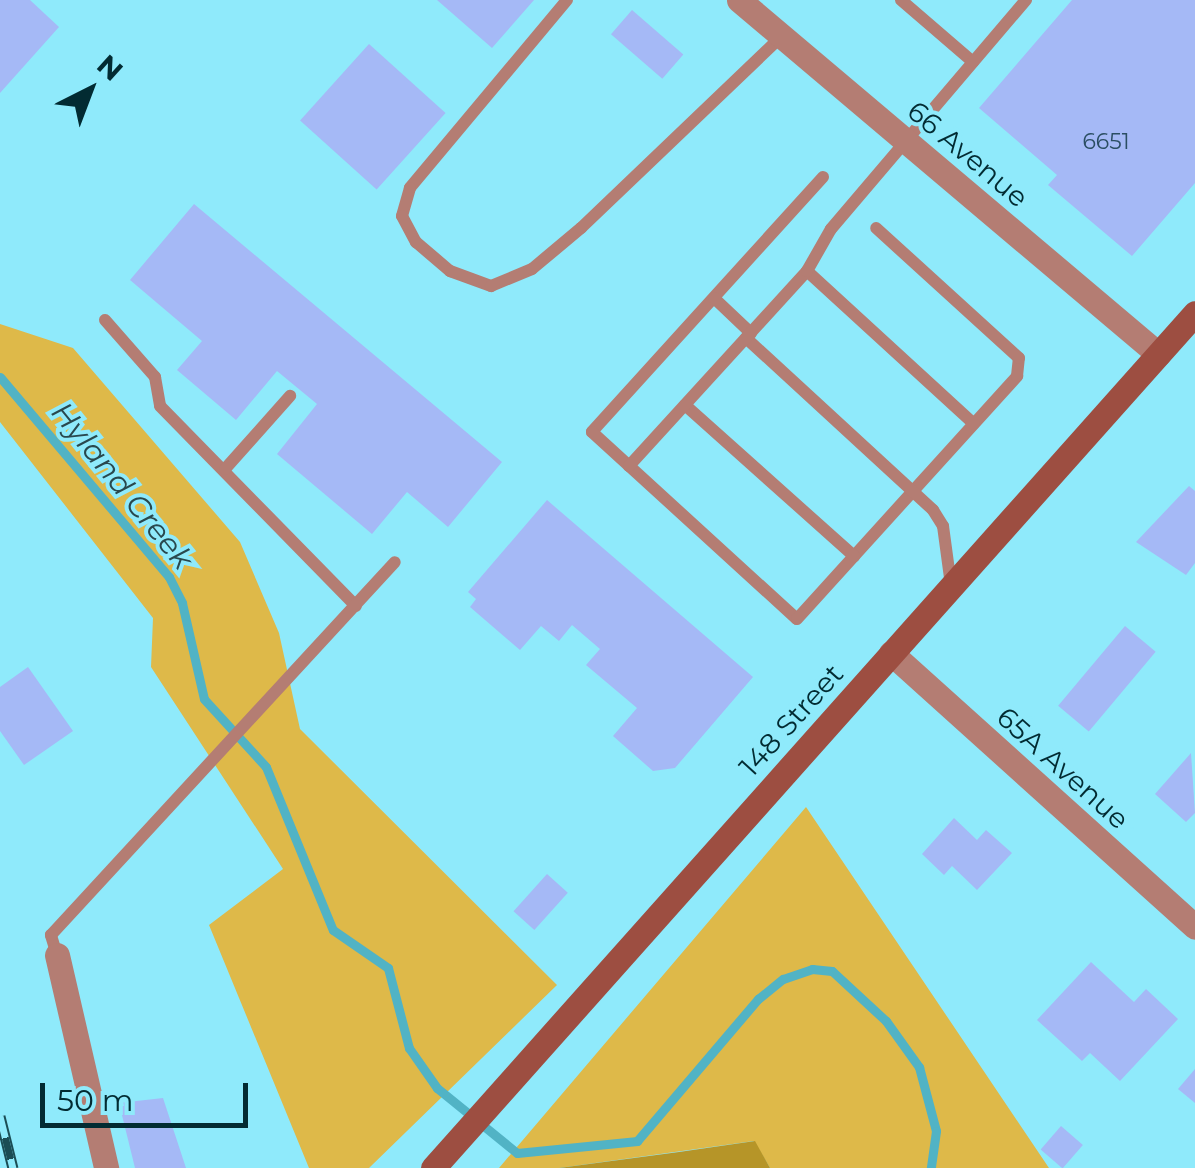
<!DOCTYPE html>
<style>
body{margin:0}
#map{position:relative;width:1195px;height:1168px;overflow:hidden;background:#8feafb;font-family:Montserrat,sans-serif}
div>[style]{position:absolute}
.green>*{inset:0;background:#deb949}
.forest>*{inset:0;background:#b69528}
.stream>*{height:9px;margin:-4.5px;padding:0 4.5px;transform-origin:4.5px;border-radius:4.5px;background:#51b3c5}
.building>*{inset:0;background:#a5b9f6;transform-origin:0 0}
.lane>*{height:12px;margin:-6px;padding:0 6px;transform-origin:6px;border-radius:6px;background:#b47d73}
.street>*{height:25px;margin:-12.5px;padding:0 12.5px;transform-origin:12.5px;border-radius:12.5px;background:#b47d73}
.secondary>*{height:25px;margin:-12.5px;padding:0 12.5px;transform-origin:12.5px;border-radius:12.5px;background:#9d4e41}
.rail>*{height:11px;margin-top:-5.5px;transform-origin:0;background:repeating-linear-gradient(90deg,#8feafb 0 22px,#1b4d55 0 44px);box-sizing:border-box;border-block:2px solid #1b4d55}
span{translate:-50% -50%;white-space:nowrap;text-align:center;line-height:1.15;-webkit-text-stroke:8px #8feafb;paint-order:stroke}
.number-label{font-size:22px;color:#2b4e63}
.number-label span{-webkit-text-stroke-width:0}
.street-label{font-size:28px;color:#022b32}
.water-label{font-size:30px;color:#29484e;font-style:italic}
.north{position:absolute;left:40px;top:40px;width:100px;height:100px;-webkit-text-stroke:8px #8feafb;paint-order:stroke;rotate:42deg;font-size:28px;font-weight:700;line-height:40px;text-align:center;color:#022b32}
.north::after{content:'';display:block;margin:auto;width:35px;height:45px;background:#022b32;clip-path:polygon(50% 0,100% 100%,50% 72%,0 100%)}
.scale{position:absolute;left:40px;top:1083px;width:208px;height:45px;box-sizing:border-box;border:5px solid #022b32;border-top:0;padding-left:12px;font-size:30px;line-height:35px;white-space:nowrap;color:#022b32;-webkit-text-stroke:8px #8feafb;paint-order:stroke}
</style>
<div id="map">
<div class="green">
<div style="clip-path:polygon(0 324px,73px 348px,240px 542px,279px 633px,300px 729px,557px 985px,369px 1168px,309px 1168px,209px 925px,283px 869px,151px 667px,153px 618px,0 422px)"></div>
<div style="clip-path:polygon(806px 807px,1049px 1168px,770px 1168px,754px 1141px,559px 1168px,499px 1168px)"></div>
</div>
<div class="forest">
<div style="clip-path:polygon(755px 1141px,770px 1168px,559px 1168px,679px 1152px)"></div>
</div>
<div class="stream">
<div style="left:0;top:377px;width:262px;rotate:49.8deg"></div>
<div style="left:169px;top:577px;width:29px;rotate:63deg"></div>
<div style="left:182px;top:603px;width:98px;rotate:77.1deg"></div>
<div style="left:204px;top:699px;width:92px;rotate:47.6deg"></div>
<div style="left:266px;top:767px;width:176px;rotate:67.7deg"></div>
<div style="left:333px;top:930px;width:67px;rotate:34.6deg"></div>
<div style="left:388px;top:968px;width:83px;rotate:75.3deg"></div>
<div style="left:409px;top:1048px;width:49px;rotate:55deg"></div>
<div style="left:437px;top:1088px;width:103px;rotate:39.1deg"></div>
<div style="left:517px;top:1153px;width:121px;rotate:-5.7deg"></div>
<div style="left:637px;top:1141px;width:187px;rotate:-49.6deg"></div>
<div style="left:758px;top:999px;width:32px;rotate:-39deg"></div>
<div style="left:783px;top:979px;width:31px;rotate:-19deg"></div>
<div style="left:812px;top:969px;width:20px;rotate:6deg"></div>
<div style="left:832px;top:971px;width:74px;rotate:42.8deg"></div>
<div style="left:886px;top:1021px;width:57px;rotate:54.3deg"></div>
<div style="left:919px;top:1067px;width:66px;rotate:75.1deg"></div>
<div style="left:936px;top:1131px;width:37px;rotate:98deg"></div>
</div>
<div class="building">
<div style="clip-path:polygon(0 0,30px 0,59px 27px,0 93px)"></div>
<div style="clip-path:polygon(437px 0,534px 0,492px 48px)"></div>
<div style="clip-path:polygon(1072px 0,1195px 0,1195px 183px,1132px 256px,1048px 185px,1057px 175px,979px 108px)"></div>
<div style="left:632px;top:10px;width:68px;height:32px;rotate:41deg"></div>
<div style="left:369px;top:44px;width:103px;height:103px;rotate:42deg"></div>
<div style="clip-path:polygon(194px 204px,502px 462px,448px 527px,407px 492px,372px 534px,277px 454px,317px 404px,277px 371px,236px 420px,177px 370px,202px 341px,130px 280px)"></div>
<div style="clip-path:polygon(1189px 486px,1195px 491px,1195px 563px,1186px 575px,1136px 542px)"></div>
<div style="clip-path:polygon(547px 500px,753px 677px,675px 768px,653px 771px,613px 736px,637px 708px,586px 665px,600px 649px,572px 625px,559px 641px,541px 626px,520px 650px,470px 607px,476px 599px,468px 592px)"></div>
<div style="left:1125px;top:626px;width:40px;height:104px;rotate:40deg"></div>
<div style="clip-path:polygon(28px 667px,73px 731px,24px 765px,0 731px,0 687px)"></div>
<div style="clip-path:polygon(1191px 753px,1195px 813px,1186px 822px,1155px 794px)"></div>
<div style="clip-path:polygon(954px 818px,977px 840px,986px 830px,1012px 853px,977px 890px,952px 866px,944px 875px,922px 854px)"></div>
<div style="left:547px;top:874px;width:28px;height:50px;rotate:42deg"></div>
<div style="clip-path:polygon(1091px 962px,1134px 1002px,1146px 989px,1178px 1019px,1120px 1081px,1090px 1053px,1082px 1061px,1037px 1020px)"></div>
<div style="clip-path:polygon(1195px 1069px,1195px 1103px,1178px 1089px)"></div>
<div style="clip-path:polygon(163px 1098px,186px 1168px,135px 1168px,119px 1103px)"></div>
<div style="left:1061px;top:1126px;width:29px;height:31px;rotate:41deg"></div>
</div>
<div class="lane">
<div style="left:567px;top:0;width:245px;rotate:129.9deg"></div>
<div style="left:410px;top:188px;width:29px;rotate:106deg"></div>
<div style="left:402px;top:216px;width:30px;rotate:62deg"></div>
<div style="left:416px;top:242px;width:45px;rotate:40.5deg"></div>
<div style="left:450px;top:271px;width:44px;rotate:20.1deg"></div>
<div style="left:491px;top:286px;width:44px;rotate:-22.5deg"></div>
<div style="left:532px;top:269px;width:64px;rotate:-39.9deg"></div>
<div style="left:581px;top:228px;width:278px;rotate:-43.7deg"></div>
<div style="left:901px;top:0;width:95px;rotate:40.7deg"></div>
<div style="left:823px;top:177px;width:344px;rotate:132.2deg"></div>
<div style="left:592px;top:432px;width:277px;rotate:42.4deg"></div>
<div style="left:797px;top:619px;width:328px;rotate:-47.8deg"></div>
<div style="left:1017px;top:376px;width:18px;rotate:-84deg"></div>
<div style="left:1019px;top:358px;width:193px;rotate:-137.7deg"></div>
<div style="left:807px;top:271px;width:226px;rotate:42.5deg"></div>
<div style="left:714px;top:298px;width:51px;rotate:43.4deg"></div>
<div style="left:105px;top:320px;width:76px;rotate:48.7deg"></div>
<div style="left:155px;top:377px;width:29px;rotate:80deg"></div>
<div style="left:160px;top:406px;width:280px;rotate:45.6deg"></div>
<div style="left:746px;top:338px;width:254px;rotate:42.6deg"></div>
<div style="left:933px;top:510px;width:19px;rotate:58deg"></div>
<div style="left:943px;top:526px;width:60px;rotate:82.3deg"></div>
<div style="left:685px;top:405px;width:227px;rotate:41.8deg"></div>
<div style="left:629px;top:466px;width:264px;rotate:-47.6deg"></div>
<div style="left:807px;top:271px;width:48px;rotate:-60.3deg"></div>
<div style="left:831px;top:229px;width:301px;rotate:-49.6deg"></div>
<div style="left:225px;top:469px;width:98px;rotate:-48.3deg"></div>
<div style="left:57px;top:955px;width:21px;rotate:-107deg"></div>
<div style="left:51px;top:935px;width:507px;rotate:-47.32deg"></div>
</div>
<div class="street">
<div style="left:739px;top:0;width:549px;rotate:40.19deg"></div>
<div style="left:891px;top:653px;width:409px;rotate:42deg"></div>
<div style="left:57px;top:955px;width:219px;rotate:77deg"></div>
</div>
<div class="secondary">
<div style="left:433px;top:1168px;width:1145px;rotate:-48.29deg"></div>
</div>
<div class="rail">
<div style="left:0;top:1116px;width:54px;rotate:76deg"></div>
</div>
<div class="number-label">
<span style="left:1106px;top:142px">6651</span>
</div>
<div class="street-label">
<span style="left:968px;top:154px;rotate:40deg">66 Avenue</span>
<span style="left:791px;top:720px;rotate:-48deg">148 Street</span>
<span style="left:1063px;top:768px;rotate:42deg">65A Avenue</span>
</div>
<div class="water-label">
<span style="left:122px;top:486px;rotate:51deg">Hyland Creek</span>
</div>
<div class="north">N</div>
<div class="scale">50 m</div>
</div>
